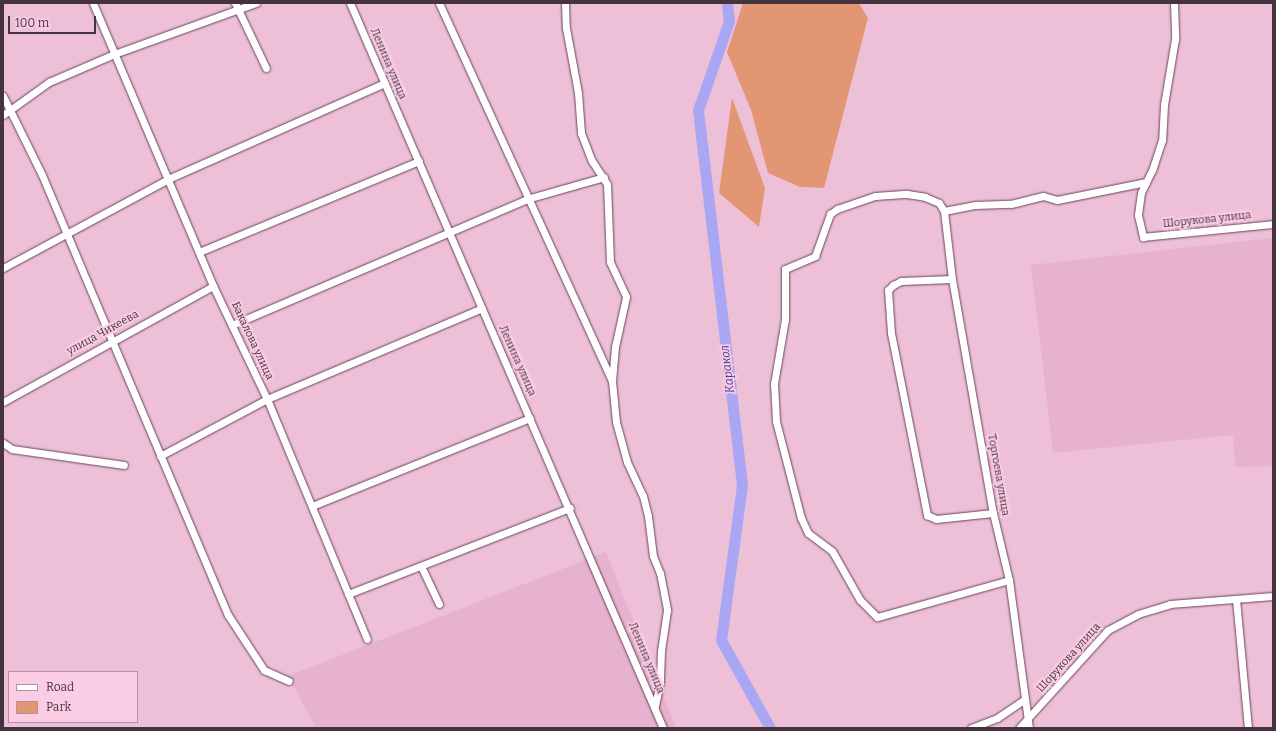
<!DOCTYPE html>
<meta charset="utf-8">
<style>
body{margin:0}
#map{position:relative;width:1276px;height:731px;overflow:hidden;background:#edc0d8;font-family:Bitter,serif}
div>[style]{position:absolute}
.built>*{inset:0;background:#e6b2ce}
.green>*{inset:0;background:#e29674}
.river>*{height:11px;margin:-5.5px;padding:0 5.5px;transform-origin:5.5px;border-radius:5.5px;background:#a9a7f4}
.roads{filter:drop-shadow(0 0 1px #6a4459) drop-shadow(0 0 1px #6a4459)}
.minor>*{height:7px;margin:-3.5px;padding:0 3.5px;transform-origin:3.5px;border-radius:3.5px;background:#fff}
span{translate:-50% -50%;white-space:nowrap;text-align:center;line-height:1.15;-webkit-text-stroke:3px #facde5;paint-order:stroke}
.street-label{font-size:11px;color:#45333d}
.water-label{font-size:12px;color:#473a94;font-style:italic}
.frame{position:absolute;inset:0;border:4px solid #45333d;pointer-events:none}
.legend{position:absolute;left:8px;top:671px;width:130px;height:52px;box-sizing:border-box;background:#facde5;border:1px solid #b28fa2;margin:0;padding:5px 7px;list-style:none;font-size:12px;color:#45333d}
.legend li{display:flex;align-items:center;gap:8px;height:20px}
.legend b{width:20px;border:1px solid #b28fa2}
.scale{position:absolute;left:8px;top:16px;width:88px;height:18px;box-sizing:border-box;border:2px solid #45333d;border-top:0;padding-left:5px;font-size:12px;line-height:14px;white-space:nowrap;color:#45333d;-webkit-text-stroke:3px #facde5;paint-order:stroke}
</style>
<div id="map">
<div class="built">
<div style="clip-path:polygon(1273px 238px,1273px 466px,1235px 467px,1233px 435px,1053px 453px,1031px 265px)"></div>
<div style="clip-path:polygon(606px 552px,676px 728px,316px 728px,288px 676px)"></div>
</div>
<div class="green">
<div style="clip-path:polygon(743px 3px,859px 3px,868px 18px,824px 188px,800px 187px,768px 173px,751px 110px,727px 52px)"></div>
<div style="clip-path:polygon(732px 98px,765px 188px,759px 227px,719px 193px)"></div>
</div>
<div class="river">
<div style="left:727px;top:3px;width:18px;rotate:84deg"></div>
<div style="left:729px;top:21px;width:94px;rotate:109.2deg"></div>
<div style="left:698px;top:110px;width:378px;rotate:83.3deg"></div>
<div style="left:742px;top:485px;width:156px;rotate:97.7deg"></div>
<div style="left:721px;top:640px;width:101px;rotate:60.9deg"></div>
</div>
<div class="roads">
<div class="minor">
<div style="left:93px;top:3px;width:307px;rotate:67deg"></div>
<div style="left:213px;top:286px;width:125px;rotate:64.5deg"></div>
<div style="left:267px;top:399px;width:260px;rotate:67.4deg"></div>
<div style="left:235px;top:3px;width:72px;rotate:64.5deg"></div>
<div style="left:350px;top:3px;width:790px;rotate:66.65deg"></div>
<div style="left:439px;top:3px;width:416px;rotate:65.4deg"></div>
<div style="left:565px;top:3px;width:25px;rotate:88deg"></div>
<div style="left:566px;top:28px;width:66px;rotate:79.5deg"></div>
<div style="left:578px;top:93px;width:40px;rotate:85.7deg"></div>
<div style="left:581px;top:133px;width:30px;rotate:69deg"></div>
<div style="left:592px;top:161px;width:27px;rotate:57deg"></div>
<div style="left:607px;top:184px;width:78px;rotate:87.8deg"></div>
<div style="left:610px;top:262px;width:38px;rotate:65deg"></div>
<div style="left:626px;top:297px;width:51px;rotate:102.4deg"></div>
<div style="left:615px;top:347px;width:34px;rotate:95deg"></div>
<div style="left:612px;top:381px;width:41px;rotate:84.4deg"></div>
<div style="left:616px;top:422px;width:41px;rotate:74.6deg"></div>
<div style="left:627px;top:462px;width:38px;rotate:65deg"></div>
<div style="left:643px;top:496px;width:21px;rotate:76deg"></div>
<div style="left:648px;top:516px;width:40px;rotate:82.9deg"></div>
<div style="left:653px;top:556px;width:18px;rotate:68deg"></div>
<div style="left:660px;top:573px;width:38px;rotate:79deg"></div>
<div style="left:667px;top:610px;width:41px;rotate:98.3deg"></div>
<div style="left:661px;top:651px;width:31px;rotate:92deg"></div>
<div style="left:660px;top:682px;width:25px;rotate:102deg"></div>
<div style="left:1174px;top:3px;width:36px;rotate:88deg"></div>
<div style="left:1175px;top:39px;width:67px;rotate:99.5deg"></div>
<div style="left:1164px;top:105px;width:35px;rotate:93deg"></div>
<div style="left:1162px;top:140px;width:32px;rotate:108deg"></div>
<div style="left:1152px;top:170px;width:25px;rotate:116deg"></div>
<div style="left:1141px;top:193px;width:22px;rotate:98deg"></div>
<div style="left:1138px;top:215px;width:23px;rotate:77deg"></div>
<div style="left:1143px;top:237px;width:131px;rotate:-5.7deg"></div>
<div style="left:3px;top:96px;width:88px;rotate:63.7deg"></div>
<div style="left:42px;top:175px;width:478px;rotate:67.1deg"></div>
<div style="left:228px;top:615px;width:66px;rotate:56.8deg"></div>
<div style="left:264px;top:670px;width:27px;rotate:24deg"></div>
<div style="left:3px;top:115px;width:57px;rotate:-35.7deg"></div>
<div style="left:49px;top:82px;width:71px;rotate:-23.3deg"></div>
<div style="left:114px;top:54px;width:151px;rotate:-19.8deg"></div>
<div style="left:944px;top:211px;width:32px;rotate:-11deg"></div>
<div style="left:975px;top:205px;width:36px;rotate:-2deg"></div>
<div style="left:1011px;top:204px;width:33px;rotate:-14deg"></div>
<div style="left:1043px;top:196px;width:15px;rotate:16deg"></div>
<div style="left:1057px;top:200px;width:91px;rotate:-11.4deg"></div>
<div style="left:199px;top:252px;width:238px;rotate:-22.5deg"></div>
<div style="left:3px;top:268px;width:187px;rotate:-28.3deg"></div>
<div style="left:168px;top:179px;width:237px;rotate:-23.9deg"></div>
<div style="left:952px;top:279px;width:51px;rotate:177.8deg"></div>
<div style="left:901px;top:281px;width:9px;rotate:153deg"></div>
<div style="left:893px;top:285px;width:7px;rotate:135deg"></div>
<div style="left:888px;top:290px;width:43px;rotate:86deg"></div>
<div style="left:891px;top:333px;width:186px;rotate:78.8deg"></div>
<div style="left:927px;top:515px;width:10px;rotate:24deg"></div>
<div style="left:936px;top:519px;width:57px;rotate:-6deg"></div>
<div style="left:232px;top:325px;width:321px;rotate:-23.1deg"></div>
<div style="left:527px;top:199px;width:80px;rotate:-15.9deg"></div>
<div style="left:3px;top:402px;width:240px;rotate:-28.9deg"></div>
<div style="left:3px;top:443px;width:11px;rotate:34deg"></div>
<div style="left:12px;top:449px;width:113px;rotate:8.1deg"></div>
<div style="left:160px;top:456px;width:121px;rotate:-28deg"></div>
<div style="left:267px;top:399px;width:233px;rotate:-22.9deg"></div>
<div style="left:312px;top:506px;width:235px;rotate:-22deg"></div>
<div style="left:421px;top:566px;width:42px;rotate:64.7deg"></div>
<div style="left:1009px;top:580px;width:137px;rotate:164.3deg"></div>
<div style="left:877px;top:617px;width:24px;rotate:-135deg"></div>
<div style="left:860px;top:600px;width:56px;rotate:-119.7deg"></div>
<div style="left:832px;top:551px;width:30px;rotate:-143deg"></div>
<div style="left:808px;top:533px;width:17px;rotate:-115deg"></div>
<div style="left:801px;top:518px;width:100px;rotate:-104.5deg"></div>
<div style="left:776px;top:421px;width:37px;rotate:-93deg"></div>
<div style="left:774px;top:384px;width:66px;rotate:-80.4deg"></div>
<div style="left:785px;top:319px;width:50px;rotate:-90deg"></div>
<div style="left:785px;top:269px;width:33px;rotate:-23deg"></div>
<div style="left:815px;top:256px;width:45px;rotate:-70.3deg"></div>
<div style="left:830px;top:214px;width:9px;rotate:-36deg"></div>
<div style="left:837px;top:209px;width:40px;rotate:-18.9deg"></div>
<div style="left:875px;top:196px;width:32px;rotate:-4deg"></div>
<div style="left:907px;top:194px;width:18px;rotate:9deg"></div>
<div style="left:925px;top:197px;width:15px;rotate:23deg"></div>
<div style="left:939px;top:203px;width:9px;rotate:58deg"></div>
<div style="left:944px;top:211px;width:68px;rotate:83.3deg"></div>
<div style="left:952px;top:279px;width:238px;rotate:80.1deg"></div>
<div style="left:993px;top:513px;width:69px;rotate:76.6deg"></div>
<div style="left:1009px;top:580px;width:149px;rotate:82.3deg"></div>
<div style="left:348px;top:594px;width:238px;rotate:-21.2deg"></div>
<div style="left:1236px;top:599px;width:130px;rotate:84.7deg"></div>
<div style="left:971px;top:728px;width:28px;rotate:-21deg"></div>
<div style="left:997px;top:718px;width:32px;rotate:-34deg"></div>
<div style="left:1019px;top:728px;width:132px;rotate:-47.8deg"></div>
<div style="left:1108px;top:630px;width:34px;rotate:-28deg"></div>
<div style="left:1138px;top:614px;width:34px;rotate:-17deg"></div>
<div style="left:1170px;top:604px;width:103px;rotate:-4.4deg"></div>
</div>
</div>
<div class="street-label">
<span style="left:388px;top:64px;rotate:67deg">Ленина улица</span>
<span style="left:1207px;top:220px;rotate:-6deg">Шорукова улица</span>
<span style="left:103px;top:333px;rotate:-29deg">улица Чикеева</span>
<span style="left:252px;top:341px;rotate:65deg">Бакалова улица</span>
<span style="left:517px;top:361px;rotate:66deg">Ленина улица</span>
<span style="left:998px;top:475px;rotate:80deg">Торгоева улица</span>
<span style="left:646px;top:658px;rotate:67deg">Ленина улица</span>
<span style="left:1069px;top:658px;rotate:-48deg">Шорукова улица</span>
</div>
<div class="water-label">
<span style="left:728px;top:369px;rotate:-97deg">Каракол</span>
</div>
<div class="frame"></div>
<ul class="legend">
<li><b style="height:5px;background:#fff"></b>Road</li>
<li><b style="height:11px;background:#e29674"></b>Park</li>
</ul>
<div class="scale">100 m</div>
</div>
